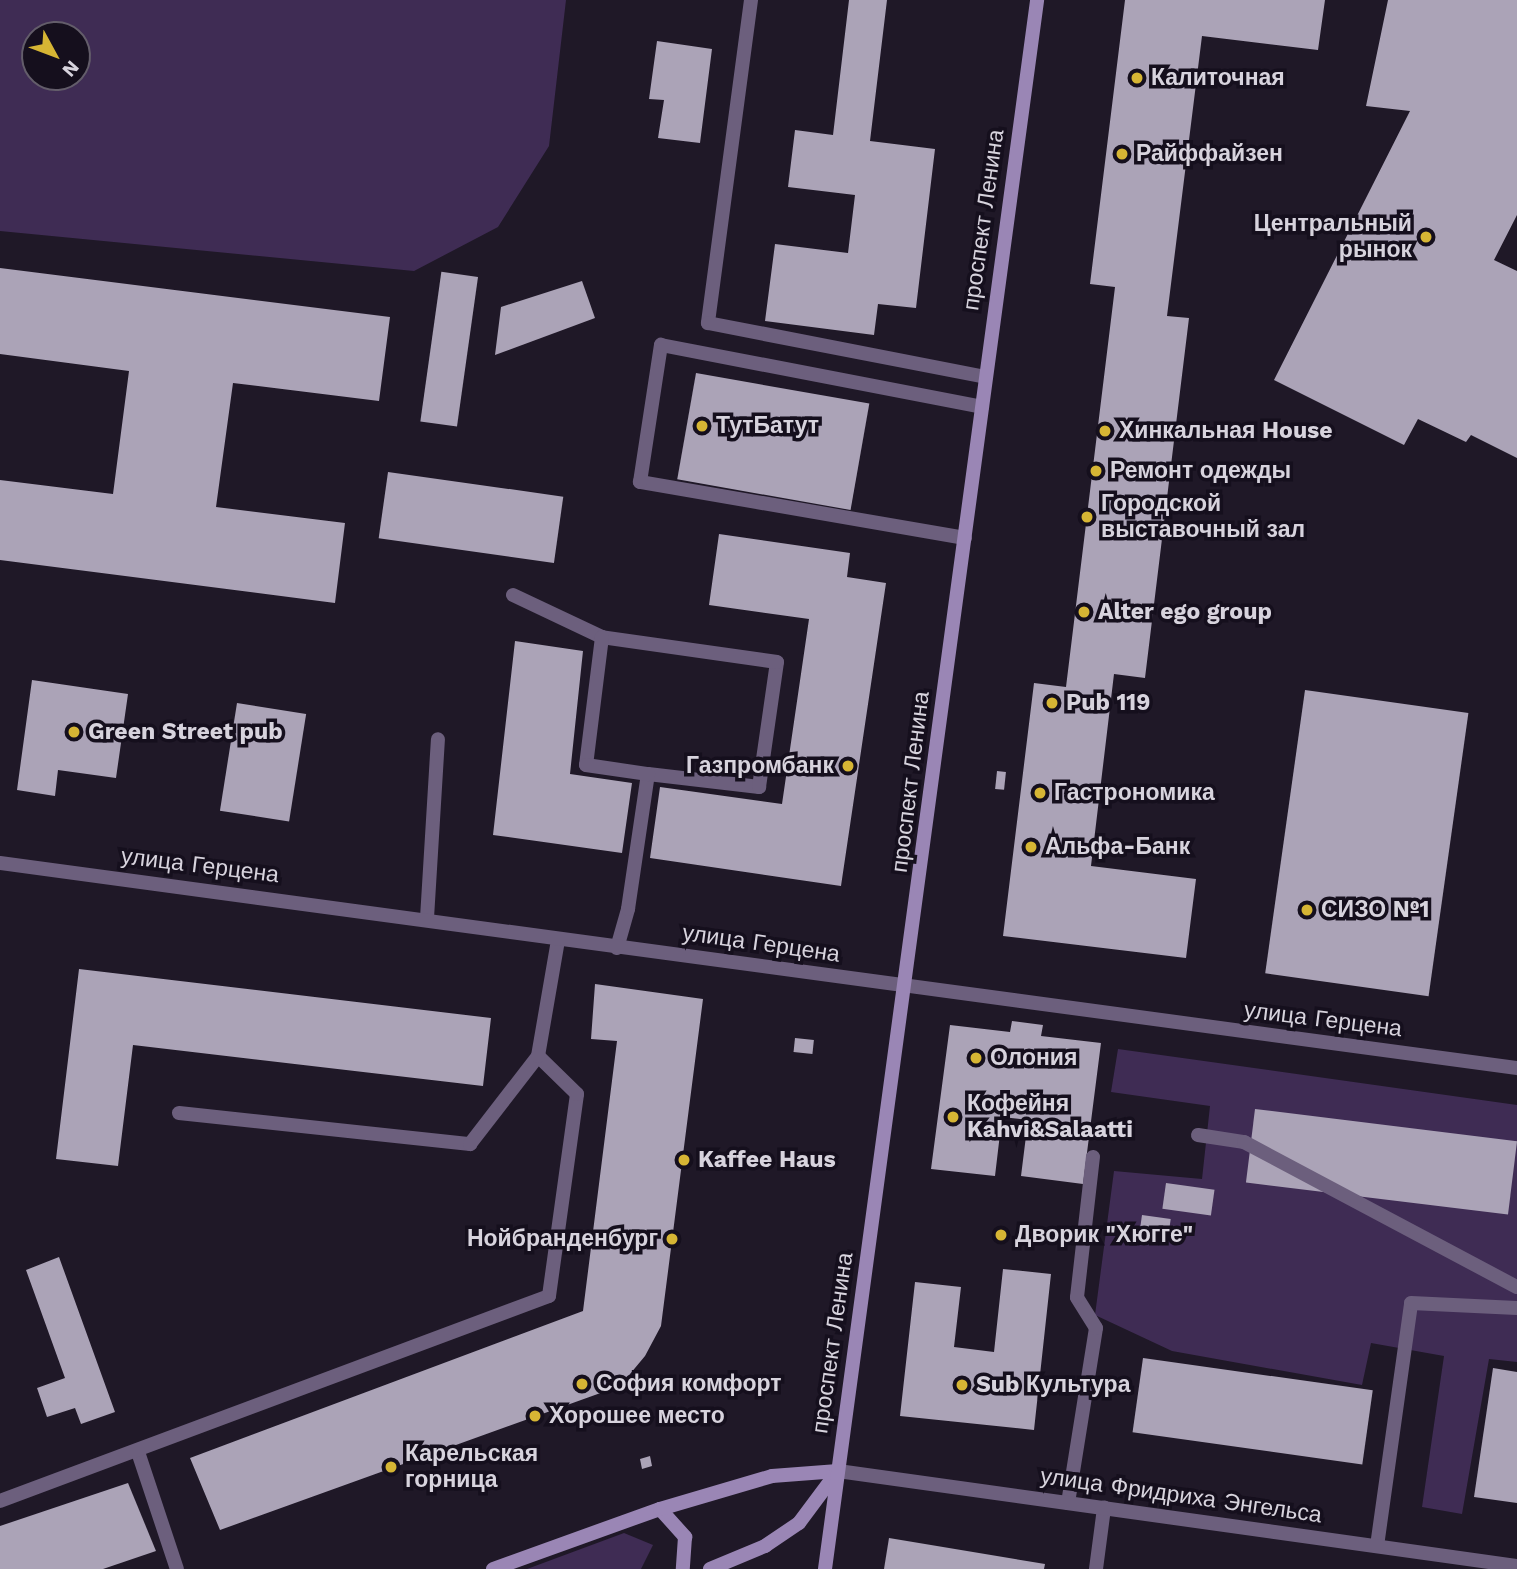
<!DOCTYPE html>
<meta charset="utf-8">
<style>
body{margin:0}
#map{position:relative;width:1517px;height:1569px;overflow:hidden;background:#1f1827;font-family:"Work Sans",sans-serif}
div>[style]{position:absolute}
.green>*{inset:0;background:#3f2c54}
.building>*{inset:0;background:#aba3b7;transform-origin:0 0}
.lane>*{height:14px;margin:-7px;padding:0 7px;transform-origin:7px;border-radius:7px;background:#6c5f7d}
.street>*{height:14px;margin:-7px;padding:0 7px;transform-origin:7px;border-radius:7px;background:#6c5f7d}
.secondary>*{height:14px;margin:-7px;padding:0 7px;transform-origin:7px;border-radius:7px;background:#9a86b5}
.dots>*{width:19px;height:19px;translate:-50% -50%;box-sizing:border-box;border:4px solid #150f1d;border-radius:50%}
span{translate:-50% -50%;white-space:nowrap;text-align:center;line-height:1.15;-webkit-text-stroke:7px #150f1d;paint-order:stroke}
.poi-label{font-size:23px;color:#d7d3dd;font-weight:700}
.left{translate:0 -50%;text-align:left}
.right{translate:-100% -50%;text-align:right}
.street-label{font-size:23px;color:#d7d3dd}
.north{position:absolute;left:21px;top:21px;width:70px;height:70px;box-sizing:border-box;background:#150f1d;border:2px solid #635d6a;border-radius:50%;rotate:131deg;font-size:19px;font-weight:700;line-height:28px;text-align:center;color:#d7d3dd}
.north::after{content:'';display:block;margin:auto;width:24px;height:32px;background:#d6b534;clip-path:polygon(50% 0,100% 100%,50% 72%,0 100%)}
</style>
<div id="map">
<div class="green">
<div style="clip-path:polygon(evenodd,0 0,566px 0,549px 146px,498px 227px,414px 271px,0 231px,0 0,35px 35px,77px 35px,77px 77px,35px 77px,35px 35px)"></div>
<div style="clip-path:polygon(1118px 1049px,1517px 1105px,1517px 1362px,1489px 1359px,1462px 1514px,1422px 1507px,1444px 1356px,1371px 1343px,1362px 1385px,1172px 1351px,1095px 1315px,1114px 1171px,1202px 1179px,1210px 1106px,1111px 1092px)"></div>
<div style="clip-path:polygon(624px 1533px,653px 1545px,641px 1569px,527px 1569px)"></div>
</div>
<div class="building">
<div style="clip-path:polygon(849px 0,887px 0,870px 141px,935px 149px,916px 308px,878px 304px,874px 335px,765px 321px,775px 244px,848px 253px,855px 195px,788px 187px,795px 130px,833px 135px)"></div>
<div style="clip-path:polygon(1125px 0,1325px 0,1318px 50px,1202px 36px,1167px 316px,1189px 318px,1145px 678px,1114px 674px,1091px 866px,1196px 879px,1186px 958px,1003px 936px,1034px 683px,1066px 687px,1115px 287px,1090px 284px)"></div>
<div style="clip-path:polygon(1388px 0,1517px 0,1517px 215px,1494px 260px,1517px 271px,1517px 458px,1471px 435px,1466px 442px,1418px 419px,1404px 445px,1274px 380px,1410px 111px,1366px 106px)"></div>
<div style="clip-path:polygon(657px 41px,712px 49px,700px 143px,658px 138px,664px 100px,649px 99px)"></div>
<div style="clip-path:polygon(0 268px,390px 317px,379px 401px,233px 383px,216px 507px,345px 523px,335px 603px,0 560px,0 480px,113px 494px,129px 371px,0 354px)"></div>
<div style="left:478px;top:277px;width:151px;height:37px;rotate:98deg"></div>
<div style="clip-path:polygon(582px 281px,595px 318px,495px 355px,501px 307px)"></div>
<div style="left:696px;top:373px;width:176px;height:108px;rotate:10deg"></div>
<div style="left:388px;top:472px;width:177px;height:67px;rotate:8deg"></div>
<div style="clip-path:polygon(719px 534px,850px 553px,847px 577px,886px 583px,841px 886px,650px 858px,660px 787px,782px 804px,809px 619px,709px 605px)"></div>
<div style="clip-path:polygon(515px 641px,583px 651px,570px 774px,632px 783px,622px 853px,493px 835px)"></div>
<div style="clip-path:polygon(32px 680px,128px 694px,116px 778px,58px 770px,55px 796px,17px 790px)"></div>
<div style="left:1305px;top:690px;width:165px;height:286px;rotate:8deg"></div>
<div style="left:237px;top:703px;width:70px;height:109px;rotate:9deg"></div>
<div style="left:997px;top:771px;width:9px;height:18px;rotate:6deg"></div>
<div style="clip-path:polygon(79px 969px,491px 1018px,483px 1086px,133px 1045px,118px 1166px,56px 1159px)"></div>
<div style="clip-path:polygon(595px 984px,703px 999px,661px 1326px,645px 1356px,620px 1386px,220px 1530px,190px 1458px,583px 1311px,617px 1041px,591px 1039px)"></div>
<div style="clip-path:polygon(1012px 1021px,1043px 1025px,1041px 1036px,1101px 1043px,1083px 1184px,1021px 1176px,1028px 1120px,1002px 1117px,995px 1176px,931px 1169px,950px 1025px,1010px 1032px)"></div>
<div style="left:795px;top:1038px;width:19px;height:14px;rotate:6deg"></div>
<div style="left:1255px;top:1109px;width:264px;height:74px;rotate:7deg"></div>
<div style="left:1166px;top:1183px;width:49px;height:26px;rotate:8deg"></div>
<div style="left:1142px;top:1215px;width:29px;height:25px;rotate:8deg"></div>
<div style="clip-path:polygon(59px 1257px,115px 1412px,81px 1424px,75px 1408px,47px 1417px,37px 1388px,65px 1378px,26px 1270px)"></div>
<div style="clip-path:polygon(1003px 1269px,1051px 1274px,1034px 1430px,900px 1416px,915px 1282px,961px 1287px,954px 1347px,994px 1352px)"></div>
<div style="left:1143px;top:1358px;width:232px;height:75px;rotate:8deg"></div>
<div style="clip-path:polygon(1493px 1368px,1517px 1372px,1517px 1503px,1474px 1497px)"></div>
<div style="clip-path:polygon(650px 1456px,652px 1466px,642px 1469px,640px 1459px)"></div>
<div style="clip-path:polygon(128px 1483px,156px 1551px,103px 1569px,0 1569px,0 1526px)"></div>
<div style="clip-path:polygon(889px 1538px,1045px 1564px,1044px 1569px,884px 1569px)"></div>
</div>
<div class="lane">
<div style="left:751px;top:0;width:326px;rotate:97.6deg"></div>
<div style="left:708px;top:323px;width:283px;rotate:11deg"></div>
<div style="left:965px;top:538px;width:330px;rotate:-170.2deg"></div>
<div style="left:640px;top:482px;width:139px;rotate:-81.3deg"></div>
<div style="left:661px;top:345px;width:327px;rotate:10.9deg"></div>
<div style="left:513px;top:595px;width:98px;rotate:25.3deg"></div>
<div style="left:427px;top:918px;width:179px;rotate:-86.5deg"></div>
<div style="left:617px;top:948px;width:41px;rotate:-74.2deg"></div>
<div style="left:628px;top:909px;width:136px;rotate:-81.6deg"></div>
<div style="left:648px;top:774px;width:112px;rotate:6.7deg"></div>
<div style="left:759px;top:787px;width:126px;rotate:-81.8deg"></div>
<div style="left:777px;top:662px;width:177px;rotate:-171.9deg"></div>
<div style="left:602px;top:637px;width:129px;rotate:97.1deg"></div>
<div style="left:586px;top:765px;width:63px;rotate:8.3deg"></div>
<div style="left:179px;top:1113px;width:293px;rotate:6.1deg"></div>
<div style="left:470px;top:1144px;width:111px;rotate:-52.3deg"></div>
<div style="left:1198px;top:1135px;width:47px;rotate:8.7deg"></div>
<div style="left:1244px;top:1142px;width:309px;rotate:28deg"></div>
<div style="left:138px;top:1452px;width:123px;rotate:71.6deg"></div>
<div style="left:0;top:1501px;width:586px;rotate:-20.48deg"></div>
<div style="left:549px;top:1296px;width:204px;rotate:-82.1deg"></div>
<div style="left:577px;top:1094px;width:54px;rotate:-135.7deg"></div>
<div style="left:538px;top:1056px;width:118px;rotate:-80.2deg"></div>
<div style="left:1068px;top:1503px;width:177px;rotate:-80.9deg"></div>
<div style="left:1096px;top:1328px;width:36px;rotate:-122deg"></div>
<div style="left:1077px;top:1297px;width:141px;rotate:-83.5deg"></div>
<div style="left:1377px;top:1546px;width:245px;rotate:-82deg"></div>
<div style="left:1411px;top:1303px;width:106px;rotate:2.7deg"></div>
<div style="left:1096px;top:1569px;width:62px;rotate:-82.5deg"></div>
</div>
<div class="street">
<div style="left:0;top:863px;width:1531px;rotate:7.7deg"></div>
<div style="left:838px;top:1471px;width:686px;rotate:7.96deg"></div>
</div>
<div class="secondary">
<div style="left:660px;top:1509px;width:38px;rotate:48deg"></div>
<div style="left:685px;top:1537px;width:32px;rotate:94deg"></div>
<div style="left:493px;top:1569px;width:177px;rotate:-19.8deg"></div>
<div style="left:660px;top:1509px;width:117px;rotate:-16.4deg"></div>
<div style="left:772px;top:1476px;width:66px;rotate:-4.3deg"></div>
<div style="left:710px;top:1569px;width:60px;rotate:-22.7deg"></div>
<div style="left:765px;top:1546px;width:41px;rotate:-34.1deg"></div>
<div style="left:799px;top:1523px;width:64px;rotate:-53.3deg"></div>
<div style="left:825px;top:1569px;width:1583px;rotate:-82.3deg"></div>
</div>
<div class="dots">
<div style="left:1137px;top:78px;background:#d6b534"></div>
<div style="left:1122px;top:154px;background:#d6b534"></div>
<div style="left:1426px;top:237px;background:#d6b534"></div>
<div style="left:702px;top:426px;background:#d6b534"></div>
<div style="left:1105px;top:431px;background:#d6b534"></div>
<div style="left:1096px;top:471px;background:#d6b534"></div>
<div style="left:1087px;top:517px;background:#d6b534"></div>
<div style="left:1084px;top:612px;background:#d6b534"></div>
<div style="left:1052px;top:703px;background:#d6b534"></div>
<div style="left:74px;top:732px;background:#d6b534"></div>
<div style="left:848px;top:766px;background:#d6b534"></div>
<div style="left:1040px;top:793px;background:#d6b534"></div>
<div style="left:1031px;top:847px;background:#d6b534"></div>
<div style="left:1307px;top:910px;background:#d6b534"></div>
<div style="left:976px;top:1058px;background:#d6b534"></div>
<div style="left:953px;top:1117px;background:#d6b534"></div>
<div style="left:684px;top:1160px;background:#d6b534"></div>
<div style="left:1001px;top:1235px;background:#d6b534"></div>
<div style="left:672px;top:1239px;background:#d6b534"></div>
<div style="left:582px;top:1384px;background:#d6b534"></div>
<div style="left:962px;top:1385px;background:#d6b534"></div>
<div style="left:535px;top:1416px;background:#d6b534"></div>
<div style="left:391px;top:1467px;background:#d6b534"></div>
</div>
<div class="poi-label">
<span class="left" style="left:1151px;top:78px">Калиточная</span>
<span class="left" style="left:1136px;top:154px">Райффайзен</span>
<span class="right" style="left:1412px;top:237px">Центральный<br>рынок</span>
<span class="left" style="left:716px;top:426px">ТутБатут</span>
<span class="left" style="left:1119px;top:431px">Хинкальная House</span>
<span class="left" style="left:1110px;top:471px">Ремонт одежды</span>
<span class="left" style="left:1101px;top:517px">Городской<br>выставочный зал</span>
<span class="left" style="left:1098px;top:612px">Alter ego group</span>
<span class="left" style="left:1066px;top:703px">Pub 119</span>
<span class="left" style="left:88px;top:732px">Green Street pub</span>
<span class="right" style="left:834px;top:766px">Газпромбанк</span>
<span class="left" style="left:1054px;top:793px">Гастрономика</span>
<span class="left" style="left:1045px;top:847px">Альфа-Банк</span>
<span class="left" style="left:1321px;top:910px">СИЗО №1</span>
<span class="left" style="left:990px;top:1058px">Олония</span>
<span class="left" style="left:967px;top:1117px">Кофейня<br>Kahvi&amp;Salaatti</span>
<span class="left" style="left:698px;top:1160px">Kaffee Haus</span>
<span class="left" style="left:1015px;top:1235px">Дворик "Хюгге"</span>
<span class="right" style="left:658px;top:1239px">Нойбранденбург</span>
<span class="left" style="left:596px;top:1384px">София комфорт</span>
<span class="left" style="left:976px;top:1385px">Sub Культура</span>
<span class="left" style="left:549px;top:1416px">Хорошее место</span>
<span class="left" style="left:405px;top:1467px">Карельская<br>горница</span>
</div>
<div class="street-label">
<span style="left:984px;top:220px;rotate:-82deg">проспект Ленина</span>
<span style="left:911px;top:782px;rotate:-83deg">проспект Ленина</span>
<span style="left:200px;top:866px;rotate:7deg">улица Герцена</span>
<span style="left:761px;top:944px;rotate:8deg">улица Герцена</span>
<span style="left:1323px;top:1020px;rotate:7deg">улица Герцена</span>
<span style="left:833px;top:1343px;rotate:-82deg">проспект Ленина</span>
<span style="left:1181px;top:1496px;rotate:8deg">улица Фридриха Энгельса</span>
</div>
<div class="north">N</div>
</div>
